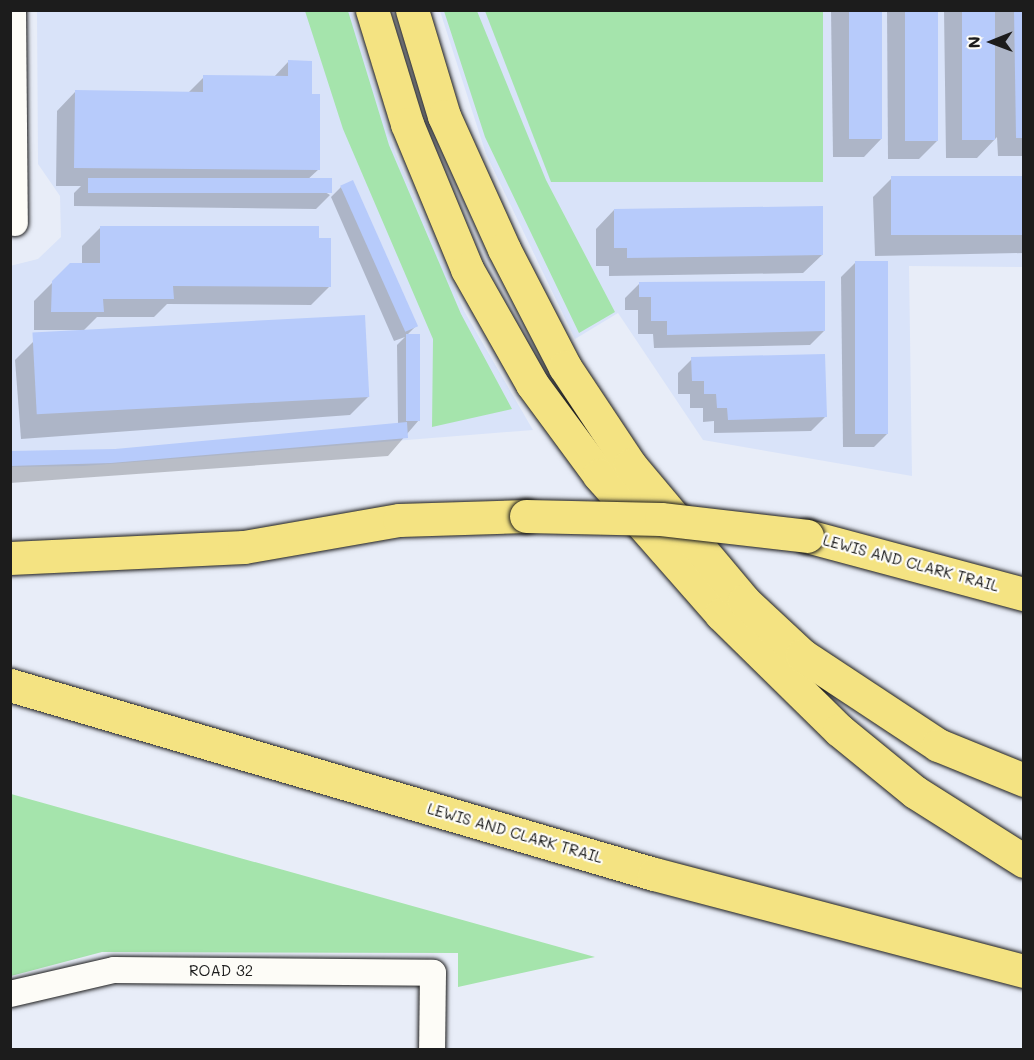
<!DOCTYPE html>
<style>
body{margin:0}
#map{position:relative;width:1034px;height:1060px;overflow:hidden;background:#e8edf8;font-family:Mali,sans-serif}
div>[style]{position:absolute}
.built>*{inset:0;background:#d9e3f9}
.green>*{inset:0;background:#a5e4ac}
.shadow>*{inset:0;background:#0003}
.building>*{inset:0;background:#b7cbfb;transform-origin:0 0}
.roads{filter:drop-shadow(0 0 2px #1c1c1c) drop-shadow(0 0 2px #1c1c1c)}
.minor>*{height:26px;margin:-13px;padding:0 13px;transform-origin:13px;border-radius:13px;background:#fdfcf7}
.motorway>*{height:33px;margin:-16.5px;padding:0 16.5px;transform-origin:16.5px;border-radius:16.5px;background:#f4e382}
.bridges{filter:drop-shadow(0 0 2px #1c1c1c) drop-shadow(0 0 2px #1c1c1c)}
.motorway-bridge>*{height:33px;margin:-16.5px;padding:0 16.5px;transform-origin:16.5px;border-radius:16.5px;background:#f4e382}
span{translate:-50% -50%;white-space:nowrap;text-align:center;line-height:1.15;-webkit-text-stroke:4.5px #fdfcf7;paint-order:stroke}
.street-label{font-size:15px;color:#1c1c1c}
.frame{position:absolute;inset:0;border:12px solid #1c1c1c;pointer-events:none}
.north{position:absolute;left:962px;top:12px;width:60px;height:60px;-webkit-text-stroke:4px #fdfcf7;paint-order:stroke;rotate:269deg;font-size:16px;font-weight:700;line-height:24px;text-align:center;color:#1c1c1c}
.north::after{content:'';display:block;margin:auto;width:21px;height:27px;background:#1c1c1c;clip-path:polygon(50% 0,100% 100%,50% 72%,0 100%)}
</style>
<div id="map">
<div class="built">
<div style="clip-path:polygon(37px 11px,351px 11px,395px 152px,464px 311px,533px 430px,84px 466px,11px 467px,10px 266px,38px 259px,61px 237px,60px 196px,38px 164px)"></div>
<div style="clip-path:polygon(440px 11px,1023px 11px,1023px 267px,909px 266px,912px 476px,703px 440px,618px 313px,575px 339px,486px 154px)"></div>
</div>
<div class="green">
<div style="clip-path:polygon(305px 11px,348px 11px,389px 145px,461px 314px,512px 409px,432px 427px,433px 339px,343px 129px)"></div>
<div style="clip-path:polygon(444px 11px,477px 11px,546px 180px,615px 312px,579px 333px,485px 137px)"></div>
<div style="clip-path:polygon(485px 11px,823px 11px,823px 182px,551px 182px)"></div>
<div style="clip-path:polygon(11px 794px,595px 957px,458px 987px,458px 953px,102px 952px,11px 976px)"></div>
</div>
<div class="shadow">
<div style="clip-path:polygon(831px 10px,881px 10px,882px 138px,864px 157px,833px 157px)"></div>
<div style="clip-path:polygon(887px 10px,936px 10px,938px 140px,919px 159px,888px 159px)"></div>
<div style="clip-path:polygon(944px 10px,1024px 10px,1024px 156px,998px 156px,997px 137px,977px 158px,946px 158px)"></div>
<div style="clip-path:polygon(288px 62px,310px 96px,319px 169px,306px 181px,330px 195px,316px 209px,74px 206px,74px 193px,81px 186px,56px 186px,57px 111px,75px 92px,188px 93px,204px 77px,273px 78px)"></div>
<div style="clip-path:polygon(1024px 177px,1024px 253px,875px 256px,873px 197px,891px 179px)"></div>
<div style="clip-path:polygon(341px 187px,416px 326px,407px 335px,419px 420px,388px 456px,10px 483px,10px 452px,116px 450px,398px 424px,397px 345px,405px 337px,394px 341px,331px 197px)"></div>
<div style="clip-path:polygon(614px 210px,822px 255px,803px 273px,609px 276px,609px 266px,596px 266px,596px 229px)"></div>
<div style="clip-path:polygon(101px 227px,330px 286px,311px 305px,167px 304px,154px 317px,97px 317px,84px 330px,34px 330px,34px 301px,71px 264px,82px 264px,82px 246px)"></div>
<div style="clip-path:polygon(855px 263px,888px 433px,874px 447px,843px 447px,841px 277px)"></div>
<div style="clip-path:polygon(639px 284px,824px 331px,810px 345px,654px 348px,653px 334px,638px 334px,638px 310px,625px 310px,625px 298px)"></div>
<div style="clip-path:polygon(34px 341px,369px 396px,350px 415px,21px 439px,15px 360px)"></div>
<div style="clip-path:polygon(692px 359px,825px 417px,811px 431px,714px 433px,714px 421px,703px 422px,703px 408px,690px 408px,690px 394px,678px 394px,678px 373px)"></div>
</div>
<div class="building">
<div style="left:849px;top:10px;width:33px;height:129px"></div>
<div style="left:905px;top:10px;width:33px;height:131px"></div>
<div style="left:962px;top:10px;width:33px;height:130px"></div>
<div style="clip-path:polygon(1014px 10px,1024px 10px,1024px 138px,1016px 138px)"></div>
<div style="clip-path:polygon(288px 60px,312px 61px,312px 94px,320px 94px,320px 170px,74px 168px,75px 90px,203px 92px,203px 75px,288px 76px)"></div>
<div style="left:1024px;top:176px;width:59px;height:133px;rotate:90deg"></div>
<div style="left:88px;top:178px;width:244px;height:15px"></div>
<div style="left:353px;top:180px;width:160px;height:14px;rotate:66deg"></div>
<div style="clip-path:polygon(823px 206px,823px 255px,627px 258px,627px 248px,614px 248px,614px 209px)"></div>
<div style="clip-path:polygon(100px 226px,319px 226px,319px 238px,331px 238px,331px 287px,173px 286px,174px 299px,103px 299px,104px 312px,51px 312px,52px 281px,70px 263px,100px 263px)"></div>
<div style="left:855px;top:261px;width:33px;height:173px"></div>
<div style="clip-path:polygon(825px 281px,825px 331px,667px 335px,667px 321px,651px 321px,651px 297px,639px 297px,639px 282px)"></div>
<div style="left:365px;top:315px;width:82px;height:333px;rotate:87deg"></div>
<div style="left:406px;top:334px;width:14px;height:87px"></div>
<div style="clip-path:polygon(825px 354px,827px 417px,728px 420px,727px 408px,717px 408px,716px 394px,704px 394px,704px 381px,692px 381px,691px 357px)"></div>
<div style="clip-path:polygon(407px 422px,408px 438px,111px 463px,10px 466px,10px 451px,115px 449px)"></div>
</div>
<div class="roads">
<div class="minor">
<div style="left:13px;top:10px;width:213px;rotate:89.5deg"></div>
<div style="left:10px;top:994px;width:107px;rotate:-13deg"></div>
<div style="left:114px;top:970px;width:319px;rotate:0.5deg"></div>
<div style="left:433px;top:973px;width:77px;rotate:90.7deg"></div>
</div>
<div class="motorway">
<div style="left:372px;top:10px;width:119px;rotate:72.9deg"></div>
<div style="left:407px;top:124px;width:157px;rotate:67.5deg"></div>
<div style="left:467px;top:269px;width:132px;rotate:60.5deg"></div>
<div style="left:532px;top:384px;width:113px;rotate:53.6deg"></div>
<div style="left:599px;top:475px;width:185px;rotate:48.7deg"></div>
<div style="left:721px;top:614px;width:165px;rotate:44.5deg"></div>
<div style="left:839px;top:730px;width:98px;rotate:39.2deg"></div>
<div style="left:915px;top:792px;width:129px;rotate:32.3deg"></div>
<div style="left:412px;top:10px;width:111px;rotate:73.2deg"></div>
<div style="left:444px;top:116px;width:146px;rotate:65.7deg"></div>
<div style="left:504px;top:249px;width:133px;rotate:62.7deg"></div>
<div style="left:565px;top:367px;width:118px;rotate:56.4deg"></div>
<div style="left:630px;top:465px;width:177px;rotate:50deg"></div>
<div style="left:744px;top:601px;width:79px;rotate:43deg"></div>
<div style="left:802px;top:655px;width:163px;rotate:33.5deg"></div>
<div style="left:938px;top:745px;width:93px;rotate:22.1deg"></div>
<div style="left:807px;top:536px;width:225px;rotate:15deg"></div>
<div style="left:10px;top:558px;width:234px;rotate:-2.7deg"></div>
<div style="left:244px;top:547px;width:157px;rotate:-9.9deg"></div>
<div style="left:399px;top:520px;width:127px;rotate:-1.8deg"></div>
<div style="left:10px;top:685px;width:671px;rotate:16.36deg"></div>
<div style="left:654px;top:874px;width:383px;rotate:14.7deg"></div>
</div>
</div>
<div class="bridges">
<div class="motorway-bridge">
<div style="left:526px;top:516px;width:135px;rotate:1.3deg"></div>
<div style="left:661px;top:519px;width:147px;rotate:6.6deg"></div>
</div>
</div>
<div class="street-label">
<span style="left:911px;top:563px;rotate:15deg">LEWIS AND CLARK TRAIL</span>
<span style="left:515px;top:833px;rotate:16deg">LEWIS AND CLARK TRAIL</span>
<span style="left:221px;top:971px">ROAD 32</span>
</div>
<div class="frame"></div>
<div class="north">N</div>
</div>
